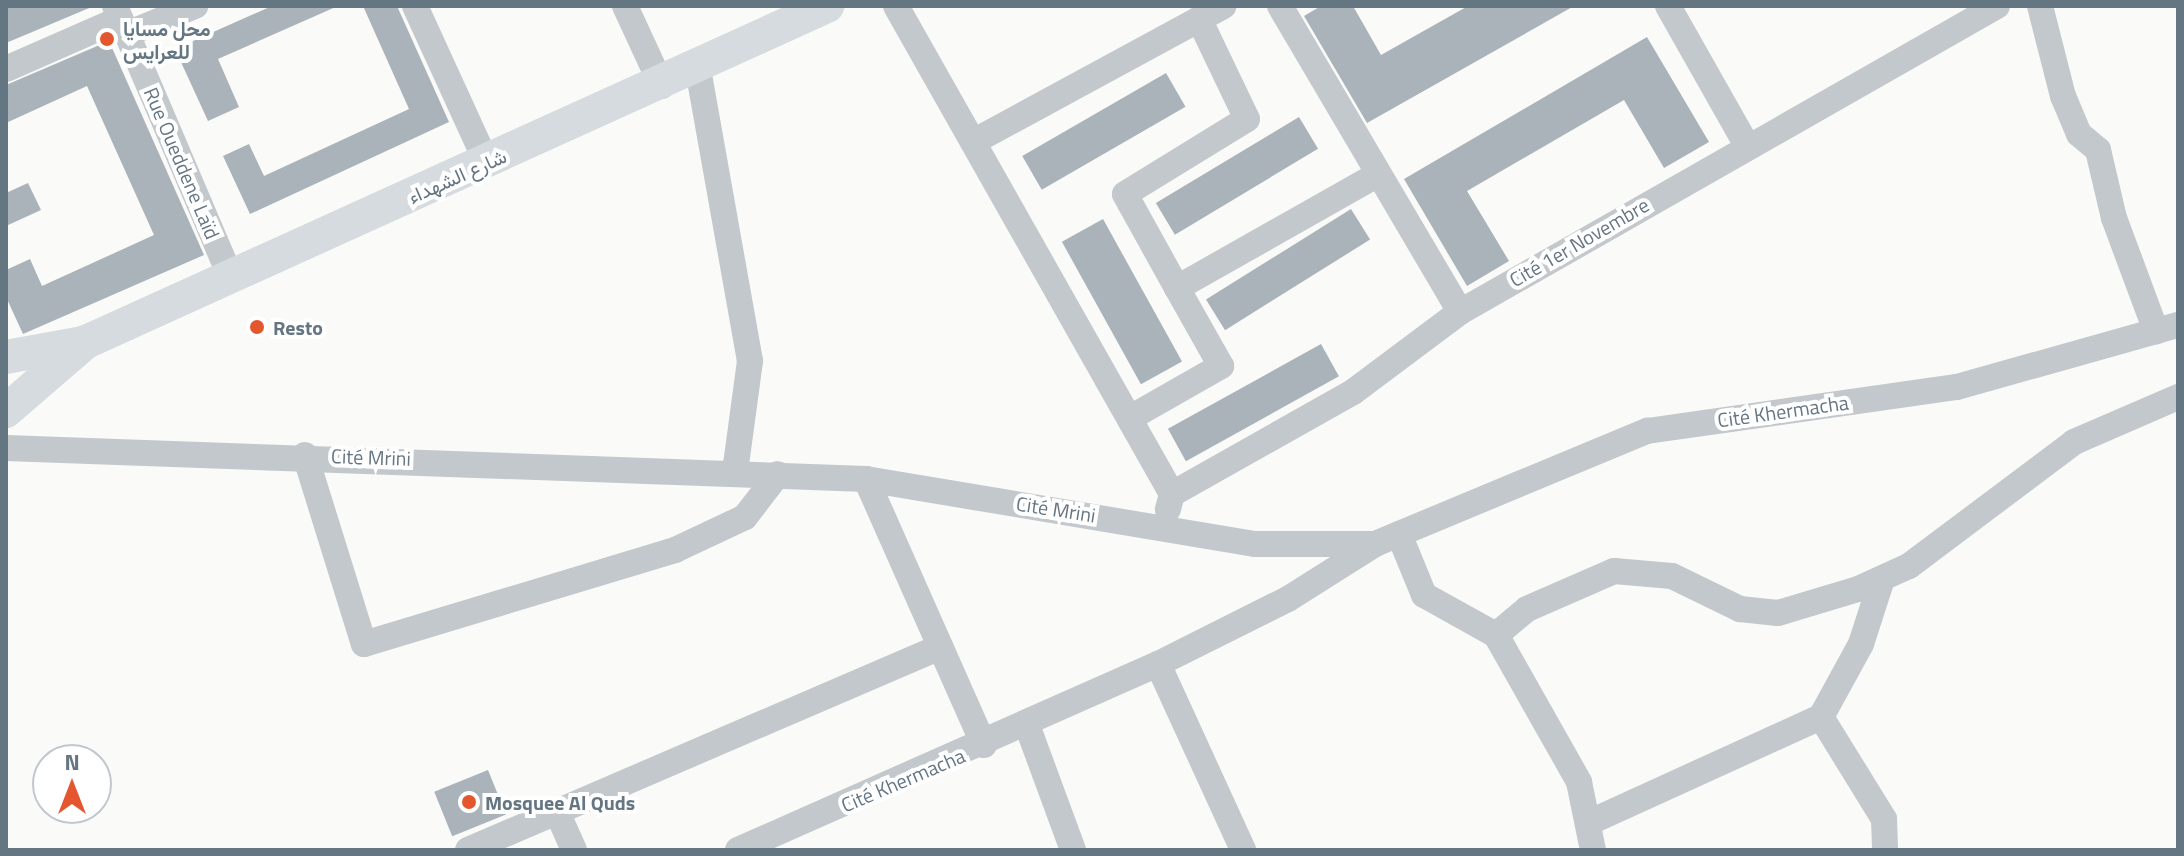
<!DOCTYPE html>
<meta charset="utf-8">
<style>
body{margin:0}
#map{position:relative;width:2184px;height:856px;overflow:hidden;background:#fafaf8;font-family:"Titillium Web",Vazirmatn,sans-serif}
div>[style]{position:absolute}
.building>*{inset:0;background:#aab3b9;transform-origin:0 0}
.minor>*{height:26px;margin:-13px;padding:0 13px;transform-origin:13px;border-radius:13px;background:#c3c8cc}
.major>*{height:34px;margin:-17px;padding:0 17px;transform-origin:17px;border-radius:17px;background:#d6dbdf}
.dots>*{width:22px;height:22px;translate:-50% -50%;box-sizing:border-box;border:4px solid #fff;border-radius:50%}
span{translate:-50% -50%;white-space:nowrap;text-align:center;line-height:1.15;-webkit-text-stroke:8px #fff;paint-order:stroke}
.poi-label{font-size:20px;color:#657683;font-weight:700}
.left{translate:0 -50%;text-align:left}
.street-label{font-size:20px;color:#657683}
.frame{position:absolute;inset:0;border:8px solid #657683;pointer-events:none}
.north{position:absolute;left:32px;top:744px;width:80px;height:80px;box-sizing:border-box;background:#fff;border:2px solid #c1c8cd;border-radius:50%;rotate:0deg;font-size:22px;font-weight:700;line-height:32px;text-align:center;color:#657683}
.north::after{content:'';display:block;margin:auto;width:28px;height:36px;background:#e4572e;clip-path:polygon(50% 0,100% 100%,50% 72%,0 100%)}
</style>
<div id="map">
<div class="building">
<div style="clip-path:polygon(6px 6px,94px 6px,6px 43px)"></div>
<div style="clip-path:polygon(272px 6px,338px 6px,218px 59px,239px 107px,208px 121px,175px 49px)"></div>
<div style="clip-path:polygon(363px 6px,397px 6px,449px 122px,250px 214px,223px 156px,249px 144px,264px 176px,409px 109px)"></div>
<div style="clip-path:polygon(1321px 6px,1353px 6px,1381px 55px,1468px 6px,1574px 6px,1367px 123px,1304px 16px)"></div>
<div style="clip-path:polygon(1647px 37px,1709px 142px,1664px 168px,1624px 100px,1467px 191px,1509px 261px,1467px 286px,1404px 179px)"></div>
<div style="clip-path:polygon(109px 41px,204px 255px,23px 334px,6px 297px,6px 270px,30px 259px,42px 286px,154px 235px,87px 86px,6px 123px,6px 85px)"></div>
<div style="left:1166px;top:73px;width:39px;height:166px;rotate:60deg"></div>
<div style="left:1299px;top:117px;width:37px;height:167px;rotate:59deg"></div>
<div style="clip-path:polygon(28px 183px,41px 210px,6px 226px,6px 193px)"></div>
<div style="left:1351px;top:209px;width:36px;height:171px;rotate:58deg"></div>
<div style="left:1103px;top:219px;width:163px;height:47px;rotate:61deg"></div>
<div style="left:1321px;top:344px;width:37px;height:175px;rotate:61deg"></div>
<div style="left:488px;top:770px;width:48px;height:58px;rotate:68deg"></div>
</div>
<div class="minor">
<div style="left:115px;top:6px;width:293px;rotate:66.9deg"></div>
<div style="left:415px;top:6px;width:173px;rotate:65.4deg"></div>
<div style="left:625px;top:6px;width:88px;rotate:65.2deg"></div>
<div style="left:896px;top:6px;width:561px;rotate:60.51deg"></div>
<div style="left:1172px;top:494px;width:16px;rotate:105deg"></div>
<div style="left:1280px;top:6px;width:355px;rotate:59.5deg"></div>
<div style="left:1668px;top:6px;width:159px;rotate:60.5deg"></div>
<div style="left:2040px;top:6px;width:93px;rotate:75.7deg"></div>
<div style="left:2063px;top:96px;width:41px;rotate:67.2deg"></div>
<div style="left:2079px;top:134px;width:25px;rotate:40deg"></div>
<div style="left:2098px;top:150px;width:70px;rotate:76.8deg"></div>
<div style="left:2114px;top:218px;width:121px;rotate:69.6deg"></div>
<div style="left:127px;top:34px;width:74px;rotate:-22.4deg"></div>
<div style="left:6px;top:69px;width:124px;rotate:-23.7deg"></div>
<div style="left:698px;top:69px;width:297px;rotate:79.9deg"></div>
<div style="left:750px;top:361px;width:112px;rotate:97.7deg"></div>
<div style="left:973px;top:142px;width:285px;rotate:-28.5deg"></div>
<div style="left:1177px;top:288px;width:107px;rotate:-119deg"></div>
<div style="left:1125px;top:194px;width:143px;rotate:-31.6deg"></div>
<div style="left:1247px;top:119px;width:111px;rotate:-115.6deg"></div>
<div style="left:1130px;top:418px;width:105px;rotate:-29.7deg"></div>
<div style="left:1221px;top:366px;width:90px;rotate:-119.4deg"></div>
<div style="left:1177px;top:288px;width:230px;rotate:-29.5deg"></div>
<div style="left:6px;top:448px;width:861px;rotate:2.06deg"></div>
<div style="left:866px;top:479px;width:394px;rotate:9.5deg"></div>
<div style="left:1255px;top:544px;width:120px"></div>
<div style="left:305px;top:455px;width:198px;rotate:72.7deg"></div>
<div style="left:364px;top:644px;width:325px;rotate:-16.8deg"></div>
<div style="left:675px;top:550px;width:77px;rotate:-25.2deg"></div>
<div style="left:745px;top:517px;width:54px;rotate:-52.5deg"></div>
<div style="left:866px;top:479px;width:291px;rotate:66.1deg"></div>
<div style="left:1172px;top:494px;width:208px;rotate:-29.4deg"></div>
<div style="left:1353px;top:392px;width:134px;rotate:-36.8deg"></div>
<div style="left:1460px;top:312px;width:618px;rotate:-29.68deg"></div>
<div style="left:1399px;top:534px;width:66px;rotate:67.7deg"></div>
<div style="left:1424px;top:595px;width:82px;rotate:29.1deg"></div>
<div style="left:1496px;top:635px;width:169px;rotate:60.5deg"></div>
<div style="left:1579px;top:782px;width:69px;rotate:78.4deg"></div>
<div style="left:1496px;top:635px;width:40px;rotate:-40deg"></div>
<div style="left:1527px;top:609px;width:95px;rotate:-23.6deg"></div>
<div style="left:1614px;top:571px;width:58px;rotate:4.9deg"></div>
<div style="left:1672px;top:576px;width:76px;rotate:25.9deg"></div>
<div style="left:1740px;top:609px;width:38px;rotate:6deg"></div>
<div style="left:1778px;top:613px;width:84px;rotate:-16.7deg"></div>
<div style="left:1858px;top:589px;width:56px;rotate:-24.3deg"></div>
<div style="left:1909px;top:566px;width:206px;rotate:-36.9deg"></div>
<div style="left:2074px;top:442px;width:113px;rotate:-23.4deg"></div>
<div style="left:1158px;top:664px;width:205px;rotate:65.4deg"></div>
<div style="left:1821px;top:717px;width:120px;rotate:58.3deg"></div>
<div style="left:1884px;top:819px;width:31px;rotate:88deg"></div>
<div style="left:1027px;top:725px;width:133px;rotate:69.8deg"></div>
<div style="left:558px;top:814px;width:39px;rotate:66deg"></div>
<div style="left:1588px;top:823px;width:256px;rotate:-24.5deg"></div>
<div style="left:1821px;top:717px;width:83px;rotate:-61.3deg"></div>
<div style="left:1861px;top:644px;width:68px;rotate:-72.1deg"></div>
<div style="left:468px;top:850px;width:514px;rotate:-23.27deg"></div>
<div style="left:738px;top:850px;width:459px;rotate:-23.9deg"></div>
<div style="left:1158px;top:664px;width:145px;rotate:-26.6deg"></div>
<div style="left:1288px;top:599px;width:103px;rotate:-32.3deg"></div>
<div style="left:1375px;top:544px;width:295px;rotate:-22.6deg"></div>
<div style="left:1647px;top:431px;width:313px;rotate:-8.1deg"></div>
<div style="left:1957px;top:387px;width:230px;rotate:-15.7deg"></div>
</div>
<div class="major">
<div style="left:6px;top:357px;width:77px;rotate:-10.4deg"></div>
<div style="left:6px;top:411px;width:106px;rotate:-40.8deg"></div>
<div style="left:86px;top:342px;width:814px;rotate:-24.39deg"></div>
</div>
<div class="dots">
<div style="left:107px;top:39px;background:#e4572e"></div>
<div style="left:257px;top:327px;background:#e4572e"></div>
<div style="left:469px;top:802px;background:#e4572e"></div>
</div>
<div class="poi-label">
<span class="left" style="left:123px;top:40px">محل مسايا<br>للعرايس</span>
<span class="left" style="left:273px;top:327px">Resto</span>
<span class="left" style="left:485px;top:802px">Mosquee Al Quds</span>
</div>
<div class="street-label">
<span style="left:182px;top:163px;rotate:67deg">Rue Oueddene Laïd</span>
<span style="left:457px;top:176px;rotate:-24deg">شارع الشهداء</span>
<span style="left:1579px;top:242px;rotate:-30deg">Cité 1er Novembre</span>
<span style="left:1783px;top:411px;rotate:-8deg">Cité Khermacha</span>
<span style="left:371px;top:457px;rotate:2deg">Cité Mrini</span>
<span style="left:1056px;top:509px;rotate:9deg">Cité Mrini</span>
<span style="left:903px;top:780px;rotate:-23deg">Cité Khermacha</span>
</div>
<div class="frame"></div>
<div class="north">N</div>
</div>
